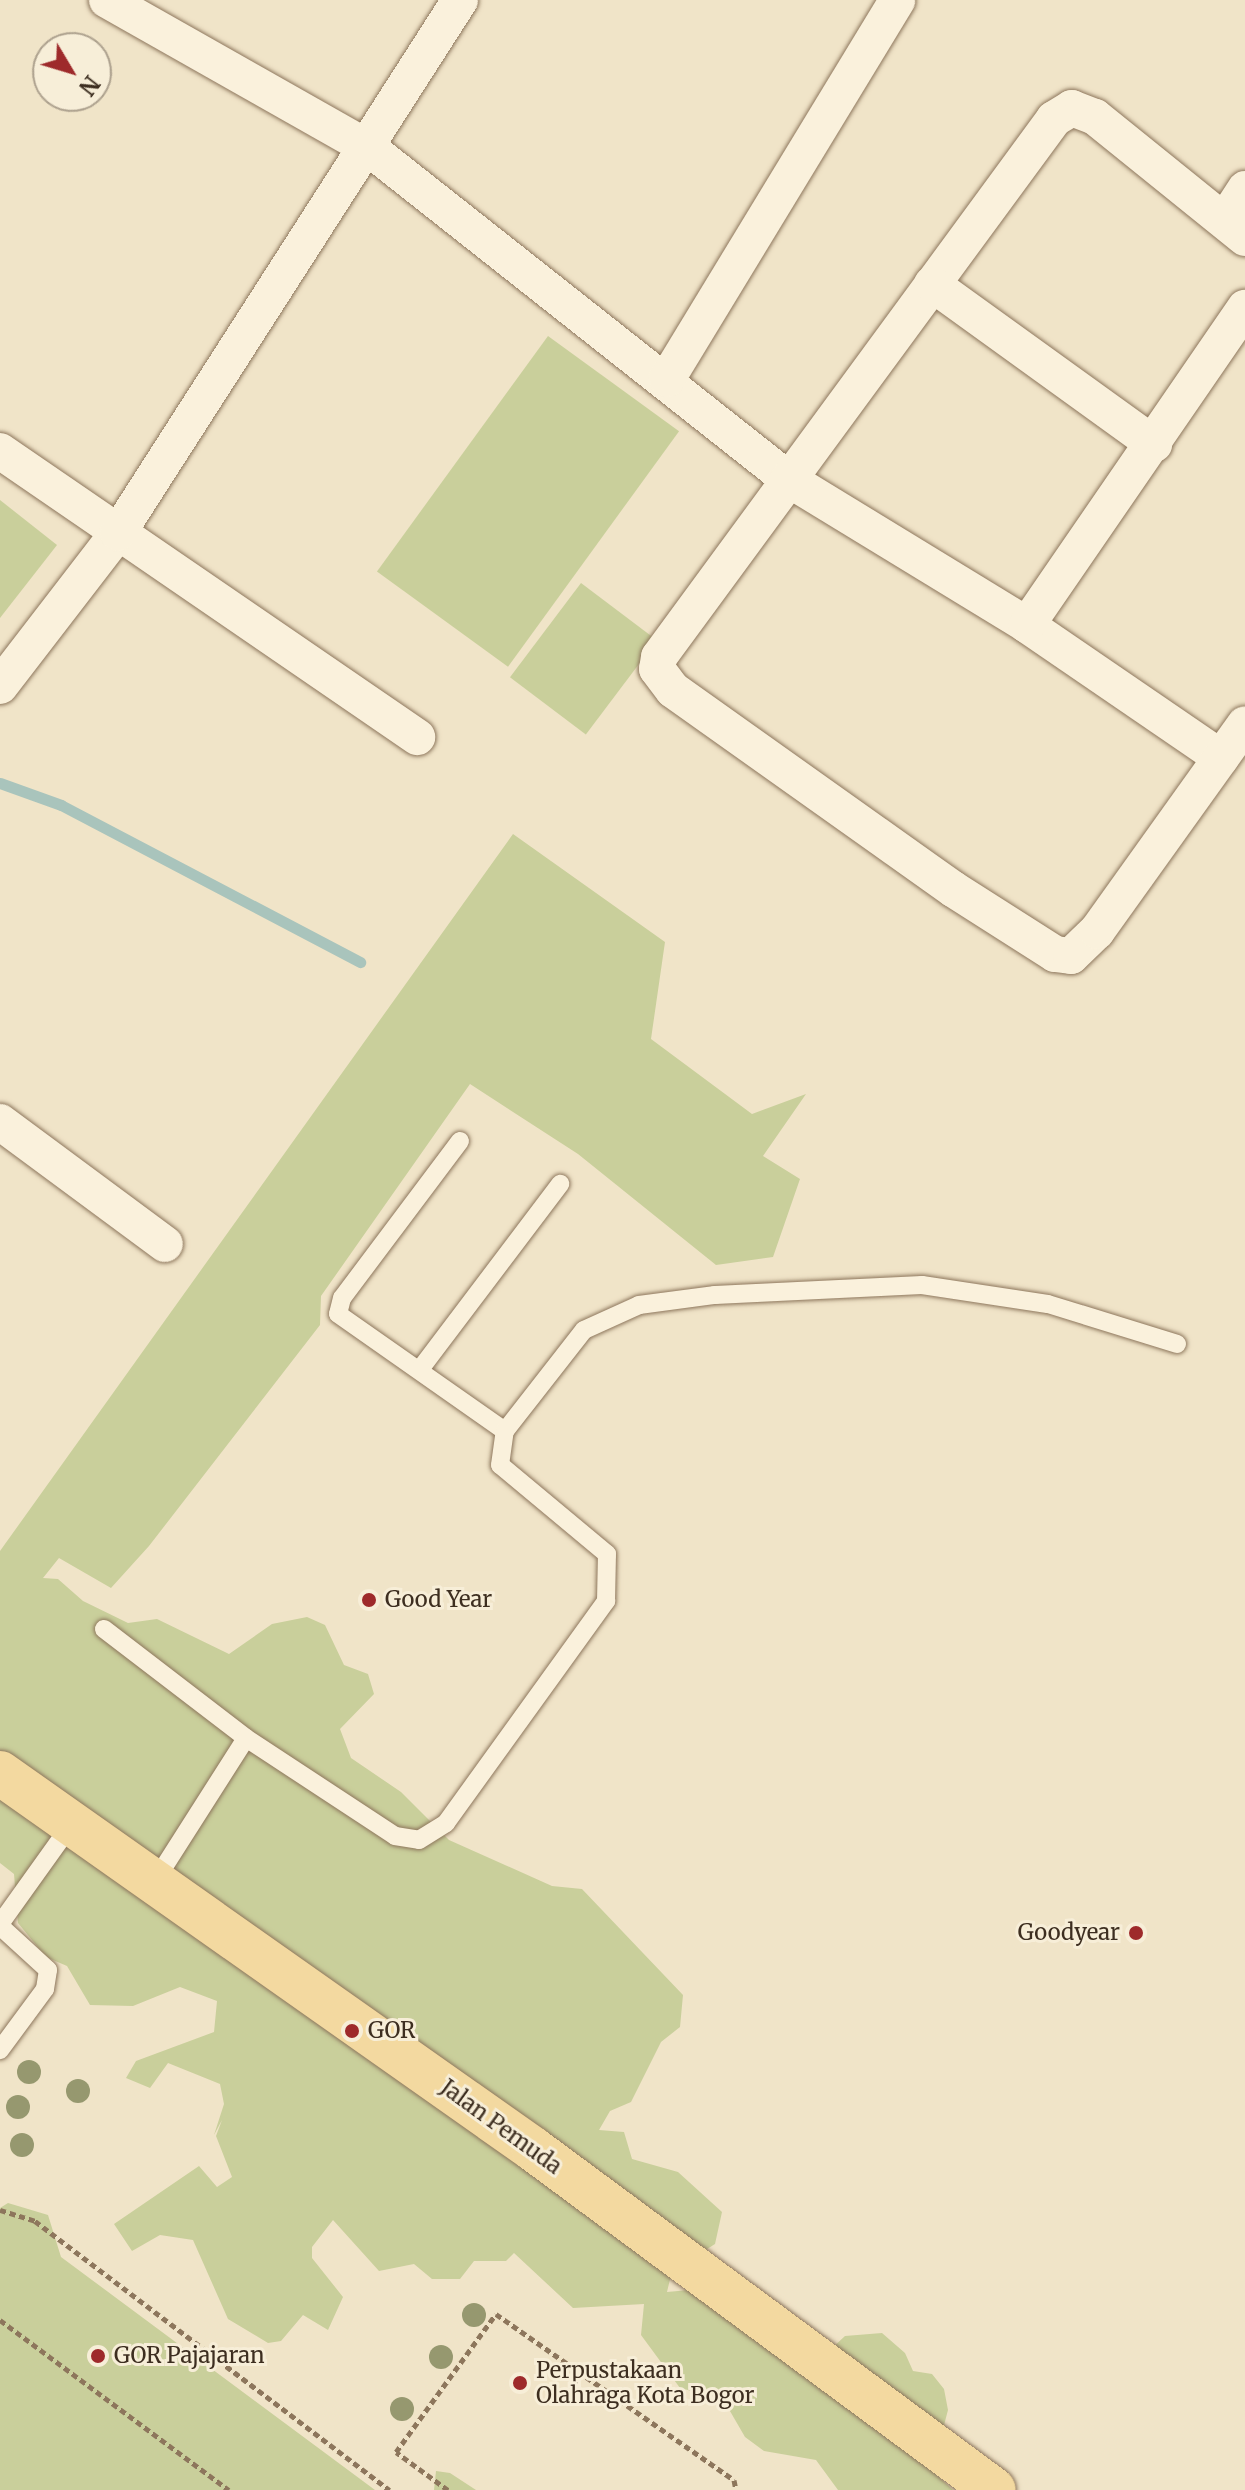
<!DOCTYPE html>
<style>
body{margin:0}
#map{position:relative;width:1245px;height:2490px;overflow:hidden;background:#f0e4c8;font-family:Merriweather,serif}
div>[style]{position:absolute}
.green>*{inset:0;background:#c9cf9b;transform-origin:0 0}
.stream>*{height:11px;margin:-5.5px;padding:0 5.5px;transform-origin:5.5px;border-radius:5.5px;background:#a9c4bc}
.path>*{height:5px;margin-top:-2.5px;transform-origin:0;background:repeating-linear-gradient(90deg,#8d765c 0 6px,transparent 0 10px)}
.roads{filter:drop-shadow(0 0 2px #8d765c) drop-shadow(0 0 2px #8d765c)}
.service>*{height:18px;margin:-9px;padding:0 9px;transform-origin:9px;border-radius:9px;background:#faf1dc}
.minor>*{height:36px;margin:-18px;padding:0 18px;transform-origin:18px;border-radius:18px;background:#faf1dc}
.primary>*{height:44px;margin:-22px;padding:0 22px;transform-origin:22px;border-radius:22px;background:#f3d9a0}
.trees>*{width:24px;height:24px;margin:-12px;border-radius:50%;background:#96986f}
.dots>*{width:22px;height:22px;translate:-50% -50%;box-sizing:border-box;border:4px solid #f7eed8;border-radius:50%}
span{translate:-50% -50%;white-space:nowrap;text-align:center;line-height:1.15;-webkit-text-stroke:6px #f7eed8;paint-order:stroke}
.poi-label{font-size:22px;color:#3d2e20}
.left{translate:0 -50%;text-align:left}
.right{translate:-100% -50%;text-align:right}
.street-label{font-size:22px;color:#3d2e20}
.north{position:absolute;left:32px;top:32px;width:80px;height:80px;box-sizing:border-box;background:#f7eed8;border:2px solid #ada18e;border-radius:50%;rotate:128deg;font-size:22px;font-weight:700;line-height:32px;text-align:center;color:#3d2e20}
.north::after{content:'';display:block;margin:auto;width:28px;height:36px;background:#9e2a2b;clip-path:polygon(50% 0,100% 100%,50% 72%,0 100%)}
</style>
<div id="map">
<div class="green">
<div style="left:548px;top:336px;width:162px;height:291px;rotate:36deg"></div>
<div style="clip-path:polygon(0 500px,57px 545px,0 618px)"></div>
<div style="left:581px;top:583px;width:95px;height:118px;rotate:37deg"></div>
<div style="clip-path:polygon(513px 834px,665px 942px,651px 1039px,752px 1114px,806px 1094px,763px 1156px,800px 1179px,773px 1257px,716px 1265px,578px 1154px,470px 1084px,321px 1296px,320px 1325px,149px 1546px,111px 1588px,59px 1558px,43px 1578px,58px 1579px,83px 1601px,128px 1623px,157px 1619px,229px 1654px,272px 1624px,307px 1617px,325px 1625px,344px 1665px,368px 1674px,374px 1694px,340px 1729px,351px 1758px,401px 1792px,449px 1840px,552px 1886px,582px 1889px,683px 1995px,680px 2027px,661px 2042px,631px 2102px,610px 2111px,599px 2130px,624px 2132px,632px 2159px,678px 2172px,722px 2212px,715px 2244px,672px 2271px,667px 2292px,689px 2290px,831px 2349px,845px 2336px,882px 2333px,905px 2353px,913px 2371px,932px 2374px,944px 2389px,948px 2410px,932px 2471px,953px 2490px,838px 2490px,816px 2460px,764px 2451px,745px 2437px,723px 2399px,680px 2388px,641px 2335px,644px 2304px,573px 2308px,514px 2253px,506px 2261px,474px 2261px,460px 2279px,432px 2279px,414px 2264px,379px 2271px,333px 2220px,312px 2247px,312px 2258px,343px 2297px,328px 2330px,303px 2315px,281px 2341px,268px 2343px,228px 2319px,193px 2240px,160px 2235px,132px 2251px,114px 2224px,199px 2166px,217px 2187px,232px 2177px,216px 2136px,222px 2120px,214px 2135px,224px 2104px,220px 2084px,168px 2063px,150px 2088px,126px 2078px,136px 2061px,214px 2032px,217px 2001px,180px 1987px,133px 2006px,90px 2005px,67px 1966px,46px 1957px,18px 1923px,14px 1874px,0 1863px,0 1551px)"></div>
<div style="clip-path:polygon(8px 2203px,48px 2215px,61px 2257px,375px 2490px,0 2490px,0 2208px)"></div>
<div style="clip-path:polygon(436px 2471px,450px 2473px,476px 2490px,434px 2490px)"></div>
</div>
<div class="stream">
<div style="left:0;top:783px;width:65px;rotate:19.8deg"></div>
<div style="left:61px;top:805px;width:338px;rotate:27.7deg"></div>
</div>
<div class="path">
<div style="left:0;top:2210px;width:37px;rotate:17deg"></div>
<div style="left:35px;top:2221px;width:445px;rotate:37.2deg"></div>
<div style="left:0;top:2320px;width:285px;rotate:36.6deg"></div>
<div style="left:448px;top:2490px;width:64px;rotate:-143.8deg"></div>
<div style="left:396px;top:2452px;width:170px;rotate:-54.1deg"></div>
<div style="left:496px;top:2314px;width:290px;rotate:34.9deg"></div>
<div style="left:734px;top:2480px;width:10px;rotate:79deg"></div>
</div>
<div class="roads">
<div class="service">
<div style="left:460px;top:1141px;width:196px;rotate:126.9deg"></div>
<div style="left:342px;top:1298px;width:16px;rotate:104deg"></div>
<div style="left:338px;top:1314px;width:204px;rotate:35deg"></div>
<div style="left:421px;top:1368px;width:231px;rotate:-52.9deg"></div>
<div style="left:104px;top:1629px;width:179px;rotate:37.5deg"></div>
<div style="left:155px;top:1881px;width:169px;rotate:-57.5deg"></div>
<div style="left:246px;top:1738px;width:178px;rotate:33.3deg"></div>
<div style="left:395px;top:1836px;width:24px;rotate:9deg"></div>
<div style="left:419px;top:1840px;width:32px;rotate:-32deg"></div>
<div style="left:446px;top:1823px;width:274px;rotate:-54.2deg"></div>
<div style="left:606px;top:1601px;width:47px;rotate:-88.8deg"></div>
<div style="left:607px;top:1554px;width:139px;rotate:-140.2deg"></div>
<div style="left:500px;top:1465px;width:34px;rotate:-82deg"></div>
<div style="left:505px;top:1431px;width:128px;rotate:-52deg"></div>
<div style="left:584px;top:1330px;width:60px;rotate:-24.4deg"></div>
<div style="left:639px;top:1305px;width:77px;rotate:-7.5deg"></div>
<div style="left:715px;top:1295px;width:207px;rotate:-2.8deg"></div>
<div style="left:922px;top:1285px;width:127px;rotate:8.6deg"></div>
<div style="left:1048px;top:1304px;width:135px;rotate:17.2deg"></div>
<div style="left:0;top:1924px;width:125px;rotate:-54.4deg"></div>
<div style="left:0;top:1926px;width:65px;rotate:42.5deg"></div>
<div style="left:48px;top:1970px;width:19px;rotate:99deg"></div>
<div style="left:45px;top:1989px;width:76px;rotate:126.4deg"></div>
</div>
<div class="minor">
<div style="left:107px;top:0;width:302px;rotate:29.5deg"></div>
<div style="left:370px;top:149px;width:533px;rotate:38.29deg"></div>
<div style="left:788px;top:479px;width:280px;rotate:31.4deg"></div>
<div style="left:1027px;top:625px;width:235px;rotate:34.4deg"></div>
<div style="left:1225px;top:220px;width:37px;rotate:-57deg"></div>
<div style="left:1245px;top:238px;width:193px;rotate:-141.1deg"></div>
<div style="left:1095px;top:117px;width:25px;rotate:-159deg"></div>
<div style="left:1072px;top:108px;width:21px;rotate:149deg"></div>
<div style="left:1054px;top:119px;width:667px;rotate:126.29deg"></div>
<div style="left:659px;top:657px;width:12px;rotate:99deg"></div>
<div style="left:657px;top:669px;width:26px;rotate:53deg"></div>
<div style="left:673px;top:690px;width:344px;rotate:35.4deg"></div>
<div style="left:953px;top:889px;width:121px;rotate:32.5deg"></div>
<div style="left:1055px;top:954px;width:16px;rotate:7deg"></div>
<div style="left:1071px;top:956px;width:36px;rotate:-44deg"></div>
<div style="left:1097px;top:931px;width:254px;rotate:-54.4deg"></div>
<div style="left:932px;top:284px;width:274px;rotate:35.8deg"></div>
<div style="left:667px;top:379px;width:443px;rotate:-58.7deg"></div>
<div style="left:0;top:451px;width:506px;rotate:34.44deg"></div>
<div style="left:1027px;top:625px;width:385px;rotate:-55.5deg"></div>
<div style="left:0;top:686px;width:193px;rotate:-52.4deg"></div>
<div style="left:118px;top:533px;width:633px;rotate:-57.31deg"></div>
<div style="left:0;top:1122px;width:205px;rotate:36.5deg"></div>
</div>
<div class="primary">
<div style="left:0;top:1773px;width:652px;rotate:35.2deg"></div>
<div style="left:533px;top:2149px;width:573px;rotate:36.49deg"></div>
</div>
</div>
<div class="trees">
<div style="left:29px;top:2072px"></div>
<div style="left:78px;top:2091px"></div>
<div style="left:18px;top:2107px"></div>
<div style="left:22px;top:2145px"></div>
<div style="left:474px;top:2315px"></div>
<div style="left:441px;top:2357px"></div>
<div style="left:402px;top:2409px"></div>
</div>
<div class="dots">
<div style="left:369px;top:1600px;background:#9e2a2b"></div>
<div style="left:1136px;top:1933px;background:#9e2a2b"></div>
<div style="left:352px;top:2031px;background:#9e2a2b"></div>
<div style="left:98px;top:2356px;background:#9e2a2b"></div>
<div style="left:520px;top:2383px;background:#9e2a2b"></div>
</div>
<div class="poi-label">
<span class="left" style="left:385px;top:1600px">Good Year</span>
<span class="right" style="left:1120px;top:1933px">Goodyear</span>
<span class="left" style="left:368px;top:2031px">GOR</span>
<span class="left" style="left:114px;top:2356px">GOR Pajajaran</span>
<span class="left" style="left:536px;top:2383px">Perpustakaan<br>Olahraga Kota Bogor</span>
</div>
<div class="street-label">
<span style="left:501px;top:2127px;rotate:36deg">Jalan Pemuda</span>
</div>
<div class="north">N</div>
</div>
